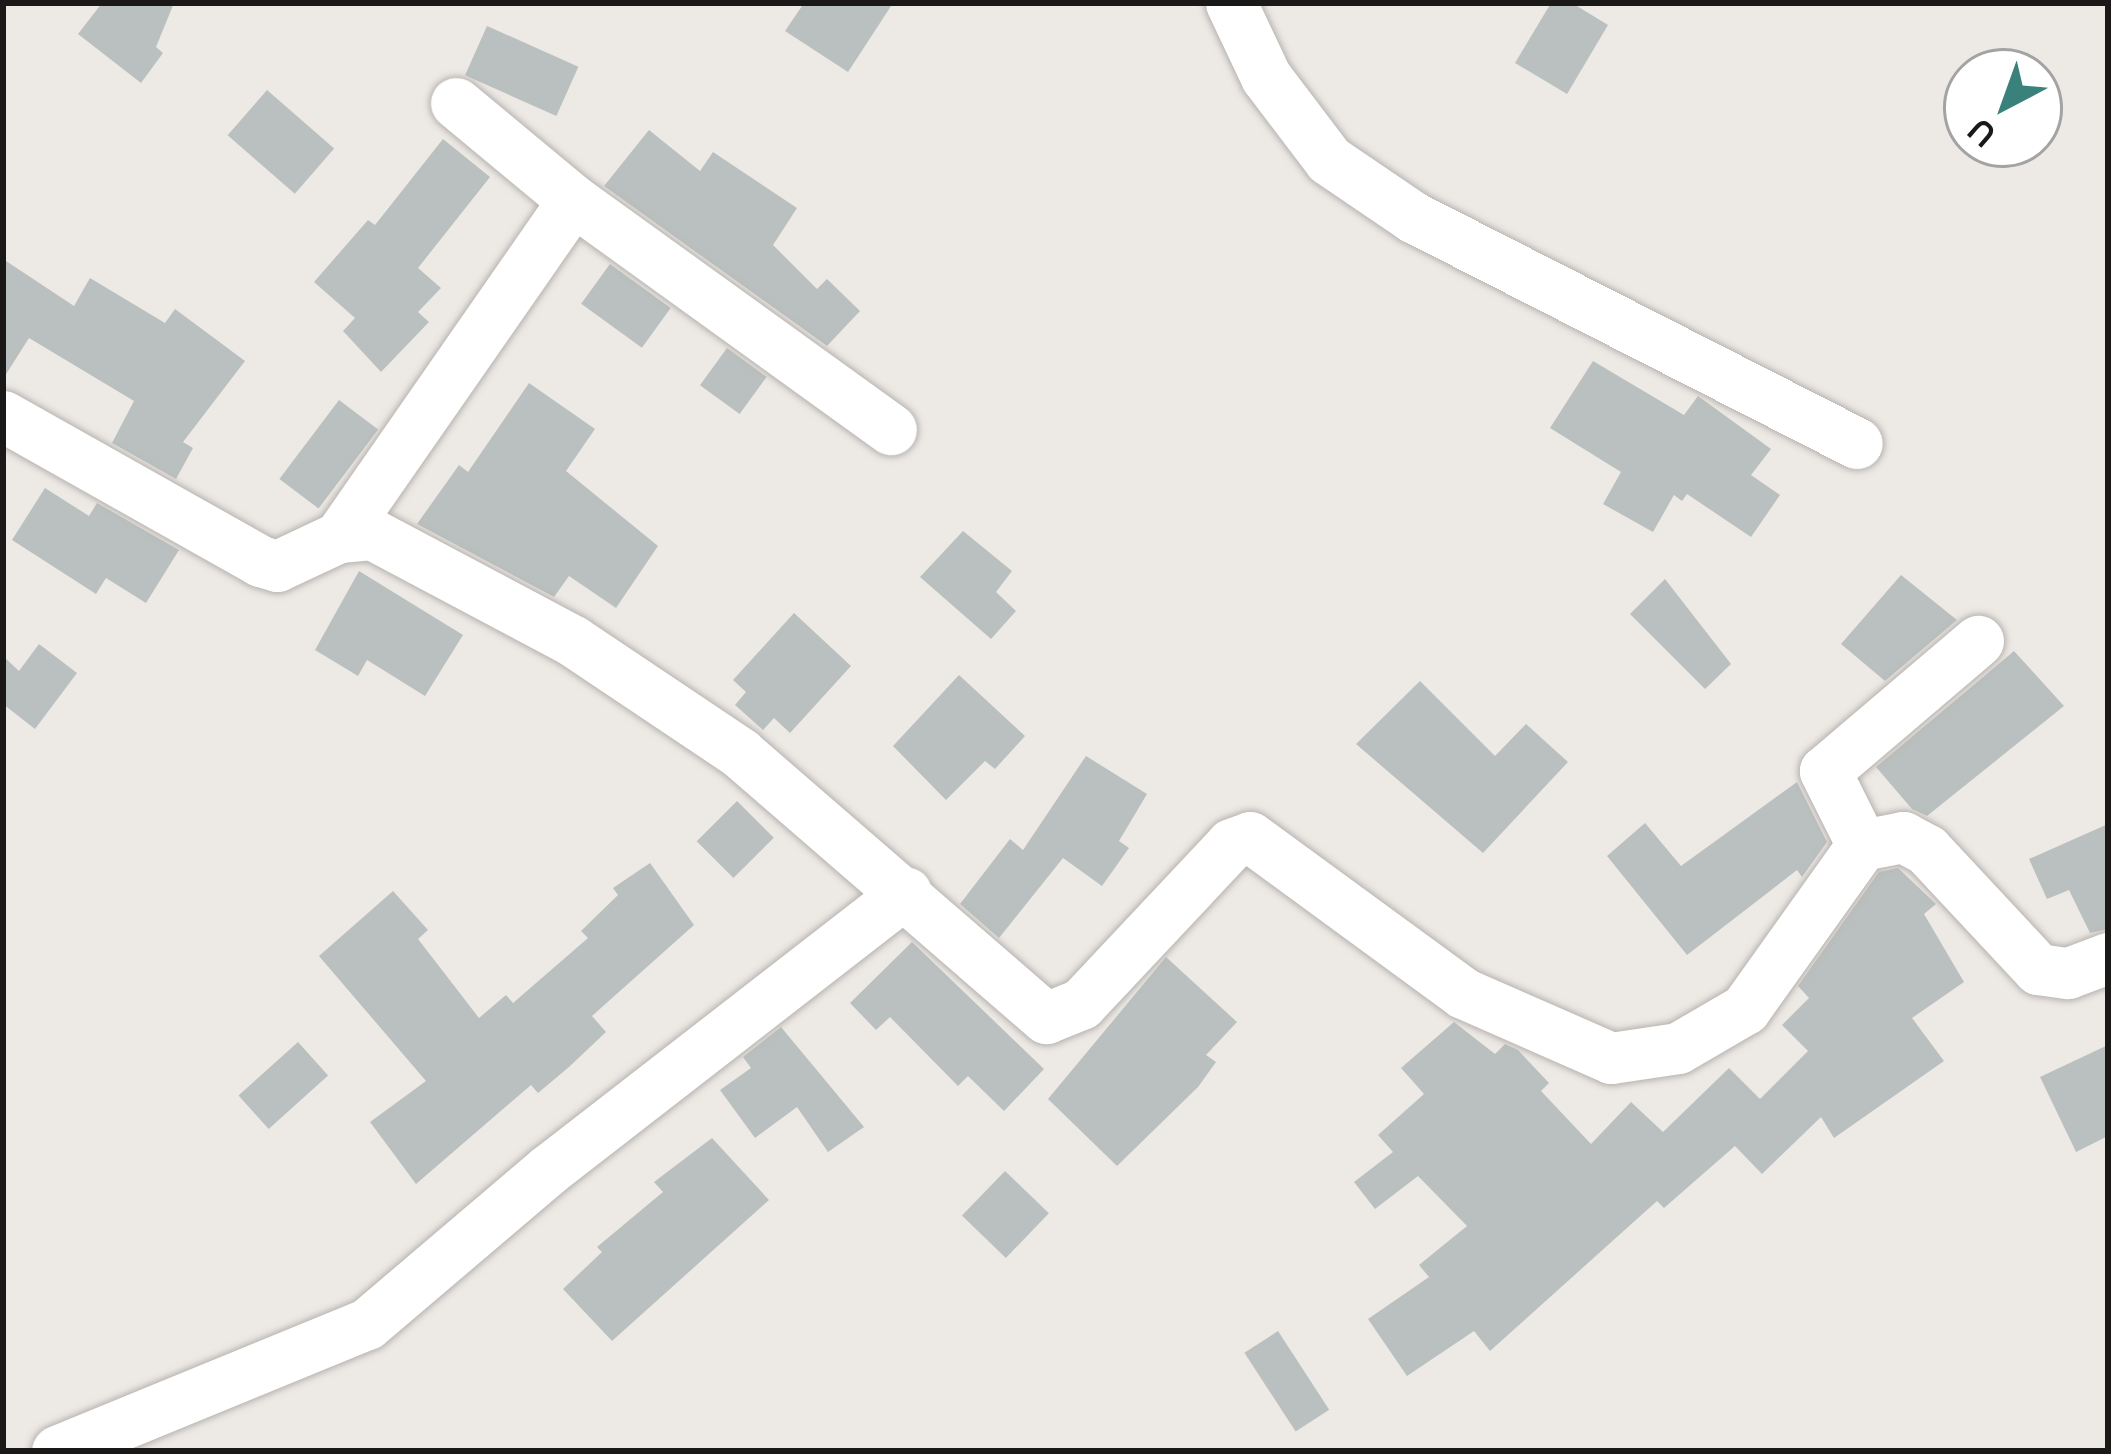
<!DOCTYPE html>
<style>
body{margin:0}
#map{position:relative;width:2111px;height:1454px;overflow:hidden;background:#ede9e5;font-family:Cabin,sans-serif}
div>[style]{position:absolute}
.building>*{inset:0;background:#bac0bf;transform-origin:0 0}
.roads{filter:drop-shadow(0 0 3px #b7b3af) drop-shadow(0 0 3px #b7b3af)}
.minor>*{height:51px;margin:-25.5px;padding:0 25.5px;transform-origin:25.5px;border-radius:25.5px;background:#fff}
span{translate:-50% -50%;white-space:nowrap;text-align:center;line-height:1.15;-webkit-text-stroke:9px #fff;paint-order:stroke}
.frame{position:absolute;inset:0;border:6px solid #1b1918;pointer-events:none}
.north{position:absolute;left:1943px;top:48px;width:120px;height:120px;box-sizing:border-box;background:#fff;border:3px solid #a4a3a3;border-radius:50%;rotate:221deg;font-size:33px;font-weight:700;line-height:48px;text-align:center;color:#1b1918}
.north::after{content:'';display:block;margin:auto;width:42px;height:54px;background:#3a817b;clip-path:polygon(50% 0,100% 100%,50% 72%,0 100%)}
</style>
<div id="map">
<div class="building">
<div style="clip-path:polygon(102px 3px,174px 3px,156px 47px,163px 53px,141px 83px,78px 34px)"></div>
<div style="clip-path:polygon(804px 3px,893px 3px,848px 72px,785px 31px)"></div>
<div style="clip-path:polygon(1551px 3px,1572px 3px,1608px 25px,1567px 94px,1515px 63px)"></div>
<div style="left:487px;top:26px;width:100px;height:54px;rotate:24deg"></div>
<div style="left:267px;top:90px;width:89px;height:60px;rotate:41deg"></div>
<div style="clip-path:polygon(649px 130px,700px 171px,713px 152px,797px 208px,773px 245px,817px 289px,827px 279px,860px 311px,827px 346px,604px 186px)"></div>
<div style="clip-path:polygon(443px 139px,490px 177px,418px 268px,441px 288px,418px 312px,429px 322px,381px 372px,343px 331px,355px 318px,314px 282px,368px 220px,375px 225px)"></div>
<div style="clip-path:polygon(3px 259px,74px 306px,90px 278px,165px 323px,175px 309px,245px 361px,183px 442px,193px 448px,176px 479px,112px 443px,134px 401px,29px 338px,3px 379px)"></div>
<div style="left:610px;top:264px;width:75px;height:49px;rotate:36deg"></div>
<div style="left:727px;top:348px;width:49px;height:46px;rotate:36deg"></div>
<div style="clip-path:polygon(1593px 361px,1684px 415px,1698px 396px,1771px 449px,1751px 475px,1780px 495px,1751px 537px,1687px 494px,1682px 501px,1674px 495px,1653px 532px,1603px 504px,1621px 472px,1550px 428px)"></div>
<div style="clip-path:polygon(529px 383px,595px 429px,566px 471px,658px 546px,616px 608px,569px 576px,554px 597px,417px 524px,459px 465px,468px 472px)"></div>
<div style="left:339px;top:400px;width:49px;height:99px;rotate:37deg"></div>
<div style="clip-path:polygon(45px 488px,89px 516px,97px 503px,179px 550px,146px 603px,106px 578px,96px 594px,12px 540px)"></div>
<div style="clip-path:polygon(963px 531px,1012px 571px,996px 592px,1016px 611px,991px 639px,920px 577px)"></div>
<div style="clip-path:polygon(359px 571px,463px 635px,425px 696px,367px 660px,358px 676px,315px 650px)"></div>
<div style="clip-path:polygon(1901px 575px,1957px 620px,1885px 681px,1841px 644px)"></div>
<div style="clip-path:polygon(1665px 579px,1731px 664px,1705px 689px,1630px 614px)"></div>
<div style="clip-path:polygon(794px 613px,851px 666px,790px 733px,774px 718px,763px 730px,735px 705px,746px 692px,733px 680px)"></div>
<div style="clip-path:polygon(39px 644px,77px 673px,35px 729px,3px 704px,3px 656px,19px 671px)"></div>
<div style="clip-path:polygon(2014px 651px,2064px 706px,1927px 816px,1912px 809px,1876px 767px)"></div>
<div style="clip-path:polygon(959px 675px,1025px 736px,995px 769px,985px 761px,946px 800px,893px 746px)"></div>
<div style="clip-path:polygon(1420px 681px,1495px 756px,1526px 724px,1568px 762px,1483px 853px,1356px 744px)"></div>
<div style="clip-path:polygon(1086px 756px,1147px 794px,1119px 841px,1129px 848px,1102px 886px,1063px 858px,999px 938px,960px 904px,1010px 839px,1023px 850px)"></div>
<div style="clip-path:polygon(1797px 782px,1827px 842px,1802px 877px,1797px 870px,1687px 955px,1607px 856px,1645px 823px,1681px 866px)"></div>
<div style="left:737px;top:801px;width:52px;height:57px;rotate:45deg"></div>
<div style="clip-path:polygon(2108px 824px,2108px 929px,2090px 933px,2069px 890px,2047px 899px,2029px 859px)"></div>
<div style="clip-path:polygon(650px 863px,694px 925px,592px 1016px,606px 1032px,569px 1067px,538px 1093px,531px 1085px,416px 1184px,370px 1122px,426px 1081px,319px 956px,393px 891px,428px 930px,418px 939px,479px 1018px,506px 995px,513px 1003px,588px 938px,581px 931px,618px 895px,613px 888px)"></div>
<div style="clip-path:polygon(1898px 868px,1936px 904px,1924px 914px,1964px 982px,1912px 1018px,1944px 1061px,1834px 1138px,1821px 1117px,1762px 1174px,1735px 1146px,1664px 1208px,1657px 1201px,1490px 1351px,1474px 1331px,1407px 1376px,1368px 1319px,1429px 1277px,1419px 1265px,1467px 1226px,1418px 1176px,1375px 1209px,1354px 1182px,1393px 1152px,1378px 1135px,1424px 1094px,1401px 1068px,1454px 1022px,1495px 1054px,1505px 1044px,1518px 1050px,1549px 1083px,1541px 1091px,1591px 1144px,1631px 1102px,1663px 1132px,1729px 1068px,1760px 1099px,1808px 1051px,1782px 1025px,1809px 998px,1798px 986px,1879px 872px)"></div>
<div style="clip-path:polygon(912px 942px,1044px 1069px,1004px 1111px,968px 1076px,958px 1086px,890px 1017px,876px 1030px,850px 1003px)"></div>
<div style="clip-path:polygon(1166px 957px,1237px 1022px,1206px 1055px,1216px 1062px,1198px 1087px,1117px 1166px,1048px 1099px)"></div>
<div style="clip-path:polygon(781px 1027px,864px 1127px,828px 1152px,797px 1107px,755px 1138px,720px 1090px,751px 1068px,743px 1057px)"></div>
<div style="left:298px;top:1042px;width:45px;height:80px;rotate:48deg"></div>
<div style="clip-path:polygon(2108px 1045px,2108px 1136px,2076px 1152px,2040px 1077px)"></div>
<div style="clip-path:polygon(712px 1138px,769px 1200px,612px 1341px,563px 1289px,602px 1252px,597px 1247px,663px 1192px,654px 1182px)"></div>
<div style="left:1005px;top:1171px;width:61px;height:62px;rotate:44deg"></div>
<div style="left:1278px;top:1331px;width:94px;height:40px;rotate:57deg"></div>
</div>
<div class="roads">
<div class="minor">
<div style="left:1231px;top:3px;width:82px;rotate:64.7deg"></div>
<div style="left:1266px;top:77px;width:104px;rotate:52.8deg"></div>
<div style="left:1329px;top:160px;width:102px;rotate:34.2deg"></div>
<div style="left:1413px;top:217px;width:498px;rotate:27deg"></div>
<div style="left:456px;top:103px;width:152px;rotate:39.7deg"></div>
<div style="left:573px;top:200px;width:392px;rotate:35.8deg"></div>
<div style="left:3px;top:416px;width:295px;rotate:29.4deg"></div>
<div style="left:260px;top:561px;width:18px;rotate:16deg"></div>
<div style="left:277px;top:566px;width:68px;rotate:-25.1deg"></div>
<div style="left:339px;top:537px;width:33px;rotate:-5deg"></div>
<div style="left:372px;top:534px;width:228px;rotate:28deg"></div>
<div style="left:573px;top:641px;width:201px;rotate:33.8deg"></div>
<div style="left:740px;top:753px;width:405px;rotate:40.9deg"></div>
<div style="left:1046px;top:1018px;width:38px;rotate:-22deg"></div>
<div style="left:1081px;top:1004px;width:219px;rotate:-46.8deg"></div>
<div style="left:1231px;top:844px;width:20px;rotate:-20deg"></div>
<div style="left:1250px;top:837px;width:264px;rotate:36.2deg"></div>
<div style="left:1463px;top:993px;width:162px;rotate:23.7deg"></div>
<div style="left:1611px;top:1058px;width:68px;rotate:-8.5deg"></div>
<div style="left:1678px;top:1048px;width:78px;rotate:-30.2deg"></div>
<div style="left:1745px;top:1009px;width:201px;rotate:-54.5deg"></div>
<div style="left:1862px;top:845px;width:42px;rotate:-11deg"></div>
<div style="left:1903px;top:837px;width:27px;rotate:28deg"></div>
<div style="left:1927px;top:850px;width:163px;rotate:47deg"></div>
<div style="left:2038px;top:969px;width:30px;rotate:8deg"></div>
<div style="left:2068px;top:973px;width:43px;rotate:-20.6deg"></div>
<div style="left:339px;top:537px;width:410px;rotate:-55.2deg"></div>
<div style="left:1862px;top:845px;width:83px;rotate:-116.6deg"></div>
<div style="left:1825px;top:771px;width:201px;rotate:-40.4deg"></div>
<div style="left:57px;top:1451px;width:335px;rotate:-22.3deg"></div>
<div style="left:367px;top:1324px;width:238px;rotate:-40.4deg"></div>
<div style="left:548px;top:1170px;width:453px;rotate:-37.8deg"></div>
</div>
</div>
<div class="frame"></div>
<div class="north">U</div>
</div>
